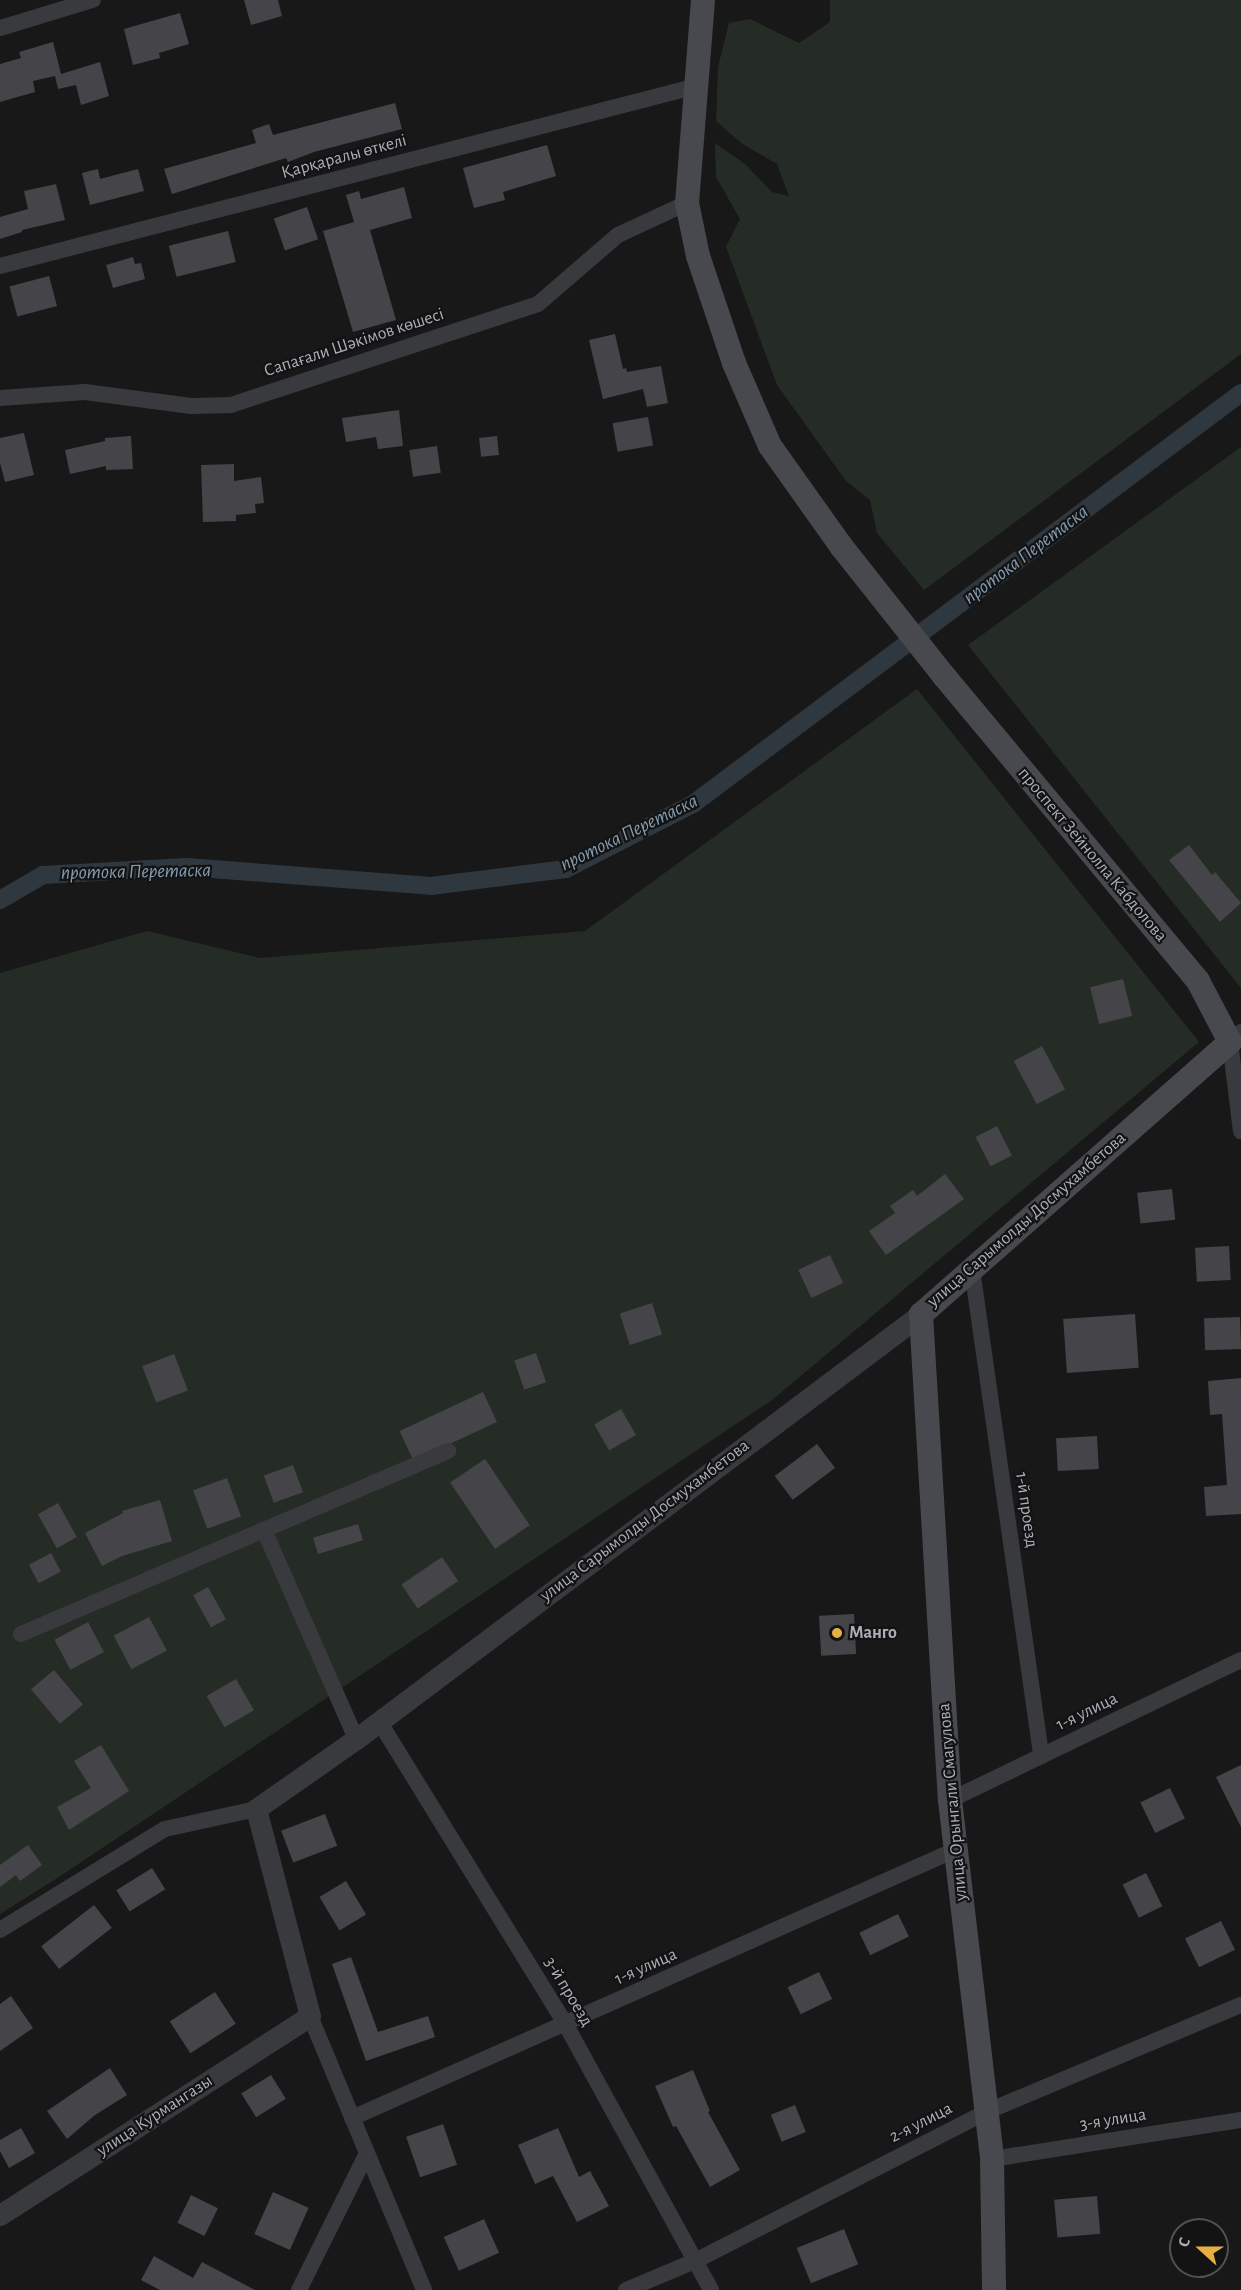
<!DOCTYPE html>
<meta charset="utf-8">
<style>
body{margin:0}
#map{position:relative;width:1241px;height:2290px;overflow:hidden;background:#181819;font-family:"Alegreya Sans",sans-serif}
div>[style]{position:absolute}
.green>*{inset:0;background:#242c25}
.canal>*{height:18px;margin:-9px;padding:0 9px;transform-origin:9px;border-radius:9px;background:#30383f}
.building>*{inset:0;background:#454549;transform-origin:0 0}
.minor>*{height:16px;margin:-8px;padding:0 8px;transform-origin:8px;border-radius:8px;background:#393a3e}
.tertiary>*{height:21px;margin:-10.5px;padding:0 10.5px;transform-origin:10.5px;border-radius:10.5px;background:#393a3e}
.secondary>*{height:24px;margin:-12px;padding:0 12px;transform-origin:12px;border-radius:12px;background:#47494e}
.dots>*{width:16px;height:16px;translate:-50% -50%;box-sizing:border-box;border:3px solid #131314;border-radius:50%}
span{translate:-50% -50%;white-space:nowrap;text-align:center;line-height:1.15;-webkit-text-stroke:4.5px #131314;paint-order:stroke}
.street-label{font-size:18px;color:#abafb8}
.poi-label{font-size:18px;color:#abafb8;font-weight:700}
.left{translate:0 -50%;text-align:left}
.water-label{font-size:20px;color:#849cb0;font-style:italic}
.north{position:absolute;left:1169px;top:2218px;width:60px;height:60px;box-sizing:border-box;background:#131314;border:2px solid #505156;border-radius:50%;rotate:291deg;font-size:16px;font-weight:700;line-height:24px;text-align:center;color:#abafb8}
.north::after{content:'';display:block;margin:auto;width:21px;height:27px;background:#e5af44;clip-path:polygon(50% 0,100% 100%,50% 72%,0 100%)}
</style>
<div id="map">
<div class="green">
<div style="clip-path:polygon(830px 0,1241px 0,1241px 354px,924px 590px,877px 533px,870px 500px,846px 481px,777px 385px,726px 247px,740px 219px,716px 177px,715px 143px,745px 164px,772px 192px,789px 196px,777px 164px,741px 143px,716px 121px,718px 67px,729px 23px,750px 19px,799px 43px,830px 22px)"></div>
<div style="clip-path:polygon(1241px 447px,1241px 988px,968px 645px)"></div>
<div style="clip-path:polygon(917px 689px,1199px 1042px,772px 1400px,62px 1875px,0 1914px,0 973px,147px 931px,260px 958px,585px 931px)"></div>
</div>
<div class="canal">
<div style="left:0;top:900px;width:50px;rotate:-30.2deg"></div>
<div style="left:43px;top:875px;width:143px;rotate:-3.2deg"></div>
<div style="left:186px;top:867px;width:246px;rotate:4.4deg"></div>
<div style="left:431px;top:886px;width:136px;rotate:-7.2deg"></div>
<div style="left:566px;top:869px;width:143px;rotate:-27.1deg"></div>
<div style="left:693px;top:804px;width:685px;rotate:-36.87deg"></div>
</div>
<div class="building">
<div style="clip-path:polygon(244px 0,278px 0,282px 16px,251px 25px)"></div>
<div style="clip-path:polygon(180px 13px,189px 44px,159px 53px,160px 58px,133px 65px,124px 29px)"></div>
<div style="clip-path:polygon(53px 42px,61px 74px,100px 62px,109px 96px,81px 105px,76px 85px,58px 89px,55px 76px,33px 81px,35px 92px,0 102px,0 64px,21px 58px,19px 52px)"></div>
<div style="clip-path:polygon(395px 103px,402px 129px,314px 152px,288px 162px,286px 158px,172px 194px,164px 169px,256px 143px,252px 130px,269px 124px,273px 135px)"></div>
<div style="clip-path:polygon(547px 145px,556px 176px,503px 192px,505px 200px,474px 208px,463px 168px)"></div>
<div style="clip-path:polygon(98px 169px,100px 179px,138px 169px,144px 191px,90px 205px,82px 173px)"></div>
<div style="clip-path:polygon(56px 184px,65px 220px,22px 230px,22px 232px,0 239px,0 217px,28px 209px,24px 191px)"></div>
<div style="clip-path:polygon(404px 187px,412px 218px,370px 230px,396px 320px,353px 332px,323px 231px,354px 222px,346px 195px,359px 191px,361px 199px)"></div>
<div style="left:307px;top:207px;width:34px;height:35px;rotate:71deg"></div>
<div style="left:228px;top:231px;width:32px;height:61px;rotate:76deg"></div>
<div style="clip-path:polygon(133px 257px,135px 264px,141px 263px,145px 279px,113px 288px,106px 265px)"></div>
<div style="left:49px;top:276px;width:31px;height:41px;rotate:75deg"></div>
<div style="clip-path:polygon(615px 334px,623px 369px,626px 368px,627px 372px,661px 366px,668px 403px,647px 407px,643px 389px,603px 399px,589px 340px)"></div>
<div style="clip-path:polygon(399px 410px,403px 446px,378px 449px,376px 437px,346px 442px,342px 418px)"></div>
<div style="left:648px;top:417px;width:29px;height:36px;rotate:80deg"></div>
<div style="clip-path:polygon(24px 433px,34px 475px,5px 482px,0 463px,0 438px)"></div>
<div style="clip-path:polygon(131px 436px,133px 469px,106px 470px,106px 466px,70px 474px,65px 450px,105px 441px,105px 438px)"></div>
<div style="left:497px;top:436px;width:19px;height:18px;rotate:84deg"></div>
<div style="left:437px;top:446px;width:27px;height:28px;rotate:82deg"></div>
<div style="clip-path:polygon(234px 464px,234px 481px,261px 477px,264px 503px,255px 504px,256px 513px,236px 515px,236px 521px,203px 522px,201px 465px)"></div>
<div style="clip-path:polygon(1189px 845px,1212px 875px,1215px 872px,1241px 903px,1220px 922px,1169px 860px)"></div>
<div style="left:1123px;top:979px;width:38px;height:34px;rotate:76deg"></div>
<div style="left:1042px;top:1046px;width:49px;height:32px;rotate:62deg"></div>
<div style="left:997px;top:1126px;width:33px;height:24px;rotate:63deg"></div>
<div style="clip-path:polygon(945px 1174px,964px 1199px,886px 1255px,869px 1231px,895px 1213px,890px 1206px,913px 1190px,917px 1196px)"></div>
<div style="left:1172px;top:1189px;width:31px;height:35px;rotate:84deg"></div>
<div style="left:1229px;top:1246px;width:34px;height:34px;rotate:87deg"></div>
<div style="left:830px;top:1255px;width:31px;height:35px;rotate:65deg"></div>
<div style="left:652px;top:1303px;width:33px;height:34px;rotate:72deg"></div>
<div style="left:1135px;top:1314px;width:54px;height:72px;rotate:86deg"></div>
<div style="left:1240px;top:1317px;width:32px;height:36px;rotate:88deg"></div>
<div style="left:536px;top:1353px;width:31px;height:23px;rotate:71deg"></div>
<div style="left:174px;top:1354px;width:39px;height:34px;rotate:69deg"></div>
<div style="clip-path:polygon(1241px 1378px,1241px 1514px,1206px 1516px,1204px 1487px,1227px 1485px,1222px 1414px,1210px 1415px,1208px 1381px)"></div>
<div style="left:483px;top:1392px;width:33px;height:92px;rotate:65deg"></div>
<div style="left:621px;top:1409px;width:30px;height:31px;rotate:60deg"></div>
<div style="left:1097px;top:1436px;width:33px;height:41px;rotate:87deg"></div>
<div style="left:817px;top:1444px;width:30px;height:53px;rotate:53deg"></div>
<div style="left:485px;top:1459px;width:80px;height:42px;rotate:56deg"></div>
<div style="left:293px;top:1465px;width:29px;height:31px;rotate:70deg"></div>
<div style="left:227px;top:1478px;width:41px;height:36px;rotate:70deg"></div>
<div style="clip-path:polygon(160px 1500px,172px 1541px,122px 1556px,102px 1566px,85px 1533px,123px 1513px,122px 1511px)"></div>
<div style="left:58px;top:1503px;width:39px;height:23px;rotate:61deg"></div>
<div style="left:358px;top:1524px;width:17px;height:47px;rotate:73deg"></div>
<div style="left:51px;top:1553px;width:21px;height:25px;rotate:62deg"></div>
<div style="left:442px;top:1557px;width:29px;height:49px;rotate:56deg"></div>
<div style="left:208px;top:1587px;width:37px;height:17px;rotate:61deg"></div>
<div style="left:854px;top:1614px;width:40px;height:35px;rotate:87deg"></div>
<div style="left:149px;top:1617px;width:38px;height:40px;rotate:62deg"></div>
<div style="left:88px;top:1622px;width:34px;height:38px;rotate:62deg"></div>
<div style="left:54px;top:1670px;width:45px;height:30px;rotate:50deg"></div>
<div style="left:236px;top:1679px;width:36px;height:34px;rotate:60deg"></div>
<div style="clip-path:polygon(101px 1745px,129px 1791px,69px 1830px,57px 1807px,91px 1788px,74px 1761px)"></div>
<div style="clip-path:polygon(1241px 1765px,1241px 1827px,1216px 1777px)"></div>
<div style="left:1170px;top:1788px;width:34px;height:33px;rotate:64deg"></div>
<div style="left:325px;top:1814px;width:34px;height:47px;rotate:69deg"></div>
<div style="clip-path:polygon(28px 1845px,42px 1865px,20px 1881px,16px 1875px,0 1887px,0 1865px)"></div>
<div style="left:152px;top:1868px;width:25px;height:42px;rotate:58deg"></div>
<div style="left:1146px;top:1873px;width:37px;height:26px;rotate:64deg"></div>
<div style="left:346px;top:1881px;width:39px;height:31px;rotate:59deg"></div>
<div style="left:94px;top:1905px;width:29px;height:67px;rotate:52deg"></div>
<div style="left:898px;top:1914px;width:25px;height:43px;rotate:64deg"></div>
<div style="left:1221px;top:1921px;width:32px;height:40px;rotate:64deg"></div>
<div style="clip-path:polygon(351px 1957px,378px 2032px,428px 2016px,435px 2037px,366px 2061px,332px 1964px)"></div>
<div style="left:819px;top:1972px;width:30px;height:35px;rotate:64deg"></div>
<div style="left:215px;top:1992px;width:38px;height:54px;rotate:57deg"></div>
<div style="clip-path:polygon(11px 1996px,33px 2028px,0 2051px,0 2004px)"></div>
<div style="clip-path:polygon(110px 2068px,127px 2095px,95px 2115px,67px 2139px,47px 2111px)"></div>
<div style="clip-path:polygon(693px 2070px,710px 2111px,708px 2112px,740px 2170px,710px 2187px,676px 2126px,673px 2127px,655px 2086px)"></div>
<div style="left:271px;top:2075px;width:28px;height:35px;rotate:58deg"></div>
<div style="left:795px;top:2105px;width:29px;height:26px;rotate:68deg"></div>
<div style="left:443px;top:2124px;width:43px;height:39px;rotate:71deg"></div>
<div style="clip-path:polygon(21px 2128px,35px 2153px,9px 2168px,0 2151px,0 2140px)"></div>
<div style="clip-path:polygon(558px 2128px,579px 2177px,590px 2171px,609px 2206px,577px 2222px,553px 2176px,535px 2184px,518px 2145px)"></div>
<div style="left:273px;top:2192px;width:39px;height:46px;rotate:24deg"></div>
<div style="left:191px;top:2195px;width:30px;height:31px;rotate:26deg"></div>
<div style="left:1097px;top:2196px;width:38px;height:43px;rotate:85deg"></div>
<div style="left:484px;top:2219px;width:37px;height:44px;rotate:66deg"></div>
<div style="left:844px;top:2229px;width:38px;height:51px;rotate:68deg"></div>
<div style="clip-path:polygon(154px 2256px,193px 2278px,202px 2262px,255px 2290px,160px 2290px,141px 2280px)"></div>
</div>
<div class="minor">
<div style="left:0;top:28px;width:97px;rotate:-16.8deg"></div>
<div style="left:0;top:266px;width:720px;rotate:-14.48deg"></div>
<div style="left:0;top:398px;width:85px;rotate:-4deg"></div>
<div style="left:85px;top:392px;width:107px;rotate:7.5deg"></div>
<div style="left:191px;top:406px;width:40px;rotate:-1.4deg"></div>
<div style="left:231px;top:405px;width:323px;rotate:-18.2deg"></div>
<div style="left:538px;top:304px;width:106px;rotate:-40.8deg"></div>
<div style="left:618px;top:235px;width:76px;rotate:-24.9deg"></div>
<div style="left:1241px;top:1032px;width:15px;rotate:138deg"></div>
<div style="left:1230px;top:1042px;width:90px;rotate:83deg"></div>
<div style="left:972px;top:1269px;width:492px;rotate:81.9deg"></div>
<div style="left:264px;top:1530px;width:228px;rotate:66.2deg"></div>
<div style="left:21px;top:1634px;width:465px;rotate:-23.2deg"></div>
<div style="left:379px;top:1721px;width:357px;rotate:58.4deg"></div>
<div style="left:566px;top:2025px;width:302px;rotate:61.3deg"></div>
<div style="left:950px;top:1800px;width:323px;rotate:-25.7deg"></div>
<div style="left:0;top:1930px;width:193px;rotate:-31.5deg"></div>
<div style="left:165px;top:1829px;width:93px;rotate:-12.4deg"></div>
<div style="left:310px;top:2016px;width:297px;rotate:67.4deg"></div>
<div style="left:352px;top:2118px;width:660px;rotate:-23.96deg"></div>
<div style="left:992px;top:2159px;width:252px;rotate:-8.9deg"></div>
<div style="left:299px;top:2290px;width:153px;rotate:-63.6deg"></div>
<div style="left:626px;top:2290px;width:77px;rotate:-22.9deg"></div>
<div style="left:697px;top:2260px;width:325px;rotate:-27.1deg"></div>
<div style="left:986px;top:2112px;width:277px;rotate:-22.8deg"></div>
</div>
<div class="tertiary">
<div style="left:0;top:2215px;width:368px;rotate:-32.7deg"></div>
<div style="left:310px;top:2016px;width:214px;rotate:-104.6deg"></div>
<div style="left:256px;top:1809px;width:122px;rotate:-35deg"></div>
<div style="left:356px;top:1739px;width:707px;rotate:-36.95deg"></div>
</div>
<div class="secondary">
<div style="left:703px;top:0;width:204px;rotate:94.5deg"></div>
<div style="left:687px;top:203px;width:54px;rotate:78.3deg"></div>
<div style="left:698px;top:256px;width:113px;rotate:71.4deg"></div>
<div style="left:734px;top:363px;width:90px;rotate:66.6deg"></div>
<div style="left:770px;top:446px;width:123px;rotate:54.6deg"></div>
<div style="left:841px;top:546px;width:166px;rotate:51.6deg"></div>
<div style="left:944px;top:676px;width:397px;rotate:50.2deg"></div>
<div style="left:1198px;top:981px;width:69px;rotate:62.3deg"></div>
<div style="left:1230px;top:1042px;width:412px;rotate:138.6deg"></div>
<div style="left:921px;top:1314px;width:487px;rotate:86.6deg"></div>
<div style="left:950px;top:1800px;width:361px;rotate:83.3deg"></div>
<div style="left:992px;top:2159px;width:131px;rotate:89.1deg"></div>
</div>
<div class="dots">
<div style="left:837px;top:1633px;background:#e5af44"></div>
</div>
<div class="street-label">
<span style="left:344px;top:157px;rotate:-15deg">Қарқаралы өткелі</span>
<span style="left:354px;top:343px;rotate:-18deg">Сапағали Шәкімов көшесі</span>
<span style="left:1092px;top:855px;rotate:50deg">проспект Зейнолла Кабдолова</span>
<span style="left:1027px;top:1220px;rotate:-41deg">улица Сарымолды Досмухамбетова</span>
<span style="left:1026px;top:1510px;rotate:82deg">1-й проезд</span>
<span style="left:645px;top:1521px;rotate:-37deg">улица Сарымолды Досмухамбетова</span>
<span style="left:1087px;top:1712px;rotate:-26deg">1-я улица</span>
<span style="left:953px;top:1802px;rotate:-95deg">улица Орынгали Смагулова</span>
<span style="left:646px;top:1967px;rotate:-24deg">1-я улица</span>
<span style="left:568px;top:1992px;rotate:59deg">3-й проезд</span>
<span style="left:155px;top:2116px;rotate:-33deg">улица Курмангазы</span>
<span style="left:1113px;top:2120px;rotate:-9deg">3-я улица</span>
<span style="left:921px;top:2123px;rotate:-27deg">2-я улица</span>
</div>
<div class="poi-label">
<span class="left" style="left:849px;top:1633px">Манго</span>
</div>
<div class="water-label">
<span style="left:1026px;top:555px;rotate:-37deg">протока Перетаска</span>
<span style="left:629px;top:833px;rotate:-26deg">протока Перетаска</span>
<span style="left:136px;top:872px;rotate:-1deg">протока Перетаска</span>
</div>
<div class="north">С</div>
</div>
